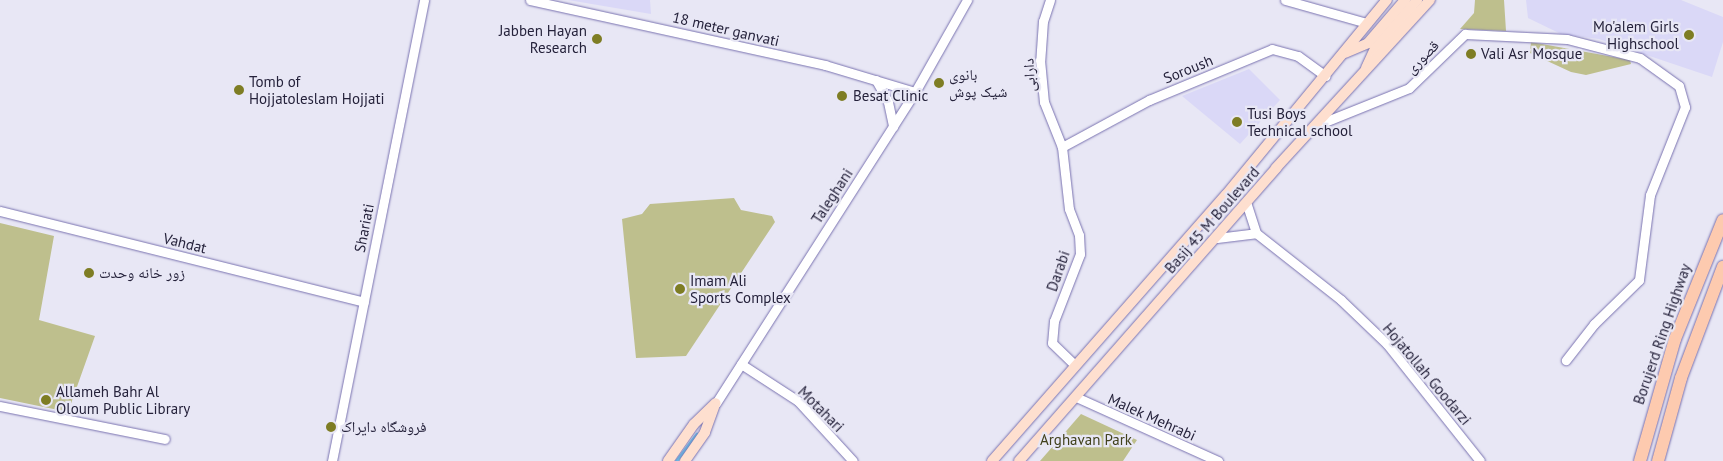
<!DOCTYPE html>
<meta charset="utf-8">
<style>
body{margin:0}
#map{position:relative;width:1723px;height:461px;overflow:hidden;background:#e8e7f5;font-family:"PT Sans","Noto Naskh Arabic",sans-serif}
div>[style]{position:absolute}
.built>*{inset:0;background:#dad8f7}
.green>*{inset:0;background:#bebf8d}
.stream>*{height:2.5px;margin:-1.25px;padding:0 1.25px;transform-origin:1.25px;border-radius:1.25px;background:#64c3ec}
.roads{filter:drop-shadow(0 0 1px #7972b0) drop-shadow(0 0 1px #7972b0)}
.minor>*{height:9px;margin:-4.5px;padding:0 4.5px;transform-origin:4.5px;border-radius:4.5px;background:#fff}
.major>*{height:10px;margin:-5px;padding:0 5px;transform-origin:5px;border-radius:5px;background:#fedfcf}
.highway>*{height:12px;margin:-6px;padding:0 6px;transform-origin:6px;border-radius:6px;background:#fdcaaf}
.dots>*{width:14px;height:14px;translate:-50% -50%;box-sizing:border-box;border:2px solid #e8e7f5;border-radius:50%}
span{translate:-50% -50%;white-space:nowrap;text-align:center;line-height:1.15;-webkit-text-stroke:4.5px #e8e7f5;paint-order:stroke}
.poi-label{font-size:15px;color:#25223b}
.right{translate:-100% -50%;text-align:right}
.left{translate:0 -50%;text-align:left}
.street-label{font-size:15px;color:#25223b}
.park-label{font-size:15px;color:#41411c}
</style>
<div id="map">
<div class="built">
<div style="clip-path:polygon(568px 0,650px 0,651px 14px)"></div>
<div style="clip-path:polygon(1526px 0,1681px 0,1723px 17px,1723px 42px,1712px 77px,1599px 39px,1561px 34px,1528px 18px)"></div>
<div style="clip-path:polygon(1249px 69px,1280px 100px,1240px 144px,1182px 96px)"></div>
</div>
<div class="green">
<div style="clip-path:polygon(1475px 0,1504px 0,1506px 31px,1460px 29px,1474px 13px)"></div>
<div style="clip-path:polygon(1531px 42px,1630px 60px,1631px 64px,1586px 75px,1571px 72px,1530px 53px)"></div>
<div style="clip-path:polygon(734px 198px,741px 210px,772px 216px,775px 222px,686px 356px,636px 358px,622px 219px,642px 214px,650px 204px)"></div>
<div style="clip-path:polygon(0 223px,54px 236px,39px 320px,95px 336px,68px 412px,0 398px)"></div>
<div style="clip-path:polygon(1081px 414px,1137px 440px,1123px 461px,1040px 461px)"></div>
</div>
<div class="stream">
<div style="left:676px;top:461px;width:34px;rotate:-53deg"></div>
</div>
<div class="roads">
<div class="minor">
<div style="left:530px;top:0;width:302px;rotate:12.4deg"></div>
<div style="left:825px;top:65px;width:94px;rotate:16.7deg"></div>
<div style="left:1050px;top:0;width:22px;rotate:108deg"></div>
<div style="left:1043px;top:21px;width:39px;rotate:94deg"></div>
<div style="left:1040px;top:60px;width:42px;rotate:84.6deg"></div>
<div style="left:1044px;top:102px;width:48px;rotate:68.2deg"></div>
<div style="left:1062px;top:147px;width:62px;rotate:83.6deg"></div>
<div style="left:1069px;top:209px;width:28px;rotate:69deg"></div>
<div style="left:1079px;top:235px;width:19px;rotate:87deg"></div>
<div style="left:1080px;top:254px;width:72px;rotate:111.2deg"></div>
<div style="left:1054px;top:321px;width:22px;rotate:95deg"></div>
<div style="left:1052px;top:343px;width:32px;rotate:44deg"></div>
<div style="left:1285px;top:0;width:85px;rotate:15.7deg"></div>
<div style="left:876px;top:80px;width:25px;rotate:61deg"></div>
<div style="left:888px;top:102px;width:25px;rotate:78deg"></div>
<div style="left:1317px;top:125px;width:99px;rotate:-21.9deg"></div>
<div style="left:1409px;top:88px;width:78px;rotate:-44deg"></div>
<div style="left:1465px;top:34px;width:102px;rotate:2.8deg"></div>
<div style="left:1567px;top:39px;width:75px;rotate:14.6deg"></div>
<div style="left:1640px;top:58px;width:48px;rotate:35.7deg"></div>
<div style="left:1679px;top:86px;width:22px;rotate:74deg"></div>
<div style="left:1685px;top:107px;width:95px;rotate:111.7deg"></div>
<div style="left:1650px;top:195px;width:86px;rotate:97.4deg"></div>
<div style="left:1639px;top:280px;width:63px;rotate:135.6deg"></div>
<div style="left:1594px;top:324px;width:46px;rotate:127.9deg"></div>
<div style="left:1062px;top:147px;width:99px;rotate:-28.4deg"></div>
<div style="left:1149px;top:100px;width:133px;rotate:-22.5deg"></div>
<div style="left:1272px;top:49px;width:27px;rotate:15deg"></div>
<div style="left:1298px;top:56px;width:34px;rotate:36deg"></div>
<div style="left:1247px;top:205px;width:29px;rotate:72deg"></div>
<div style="left:0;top:211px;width:375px;rotate:14deg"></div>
<div style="left:1217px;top:238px;width:39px;rotate:-7deg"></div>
<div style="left:1256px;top:233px;width:108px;rotate:38.2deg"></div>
<div style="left:1341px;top:300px;width:64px;rotate:43.7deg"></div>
<div style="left:1387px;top:344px;width:149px;rotate:51.5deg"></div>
<div style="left:741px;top:364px;width:68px;rotate:33deg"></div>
<div style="left:798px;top:401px;width:81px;rotate:47.5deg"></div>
<div style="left:1076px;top:397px;width:156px;rotate:24.3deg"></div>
<div style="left:716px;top:403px;width:369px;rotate:-57.4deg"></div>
<div style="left:915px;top:92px;width:106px;rotate:-60.5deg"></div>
<div style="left:0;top:406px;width:168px;rotate:11.3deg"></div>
<div style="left:332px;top:461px;width:470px;rotate:-78.7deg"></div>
</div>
<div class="major">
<div style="left:1345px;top:53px;width:25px;rotate:-23deg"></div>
<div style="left:1368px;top:43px;width:57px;rotate:-49.3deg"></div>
<div style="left:1366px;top:68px;width:21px;rotate:-65deg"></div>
<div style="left:1375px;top:49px;width:65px;rotate:-49.4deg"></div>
<div style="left:668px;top:461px;width:45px;rotate:-54.9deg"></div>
<div style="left:694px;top:424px;width:30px;rotate:-44deg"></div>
<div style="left:685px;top:461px;width:35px;rotate:-55deg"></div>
<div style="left:705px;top:432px;width:27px;rotate:-70deg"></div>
<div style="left:992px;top:461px;width:354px;rotate:-48.7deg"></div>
<div style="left:1226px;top:195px;width:253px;rotate:-50.5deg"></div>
<div style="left:1019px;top:461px;width:390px;rotate:-48.7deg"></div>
<div style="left:1276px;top:168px;width:228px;rotate:-47.5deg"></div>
</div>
<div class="highway">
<div style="left:1640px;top:461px;width:127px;rotate:-74deg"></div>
<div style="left:1675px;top:339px;width:128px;rotate:-68deg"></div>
<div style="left:1658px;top:461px;width:86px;rotate:-74.5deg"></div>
<div style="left:1681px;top:378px;width:119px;rotate:-69.3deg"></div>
</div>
</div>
<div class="dots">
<div style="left:1689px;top:35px;background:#7e7d24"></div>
<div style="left:597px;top:39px;background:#7e7d24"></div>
<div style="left:1471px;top:54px;background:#7e7d24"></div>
<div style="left:939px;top:83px;background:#7e7d24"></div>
<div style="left:239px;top:90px;background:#7e7d24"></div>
<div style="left:842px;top:96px;background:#7e7d24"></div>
<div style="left:1237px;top:122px;background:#7e7d24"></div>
<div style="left:89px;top:273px;background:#7e7d24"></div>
<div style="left:680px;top:289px;background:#7e7d24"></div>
<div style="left:46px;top:400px;background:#7e7d24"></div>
<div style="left:331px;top:427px;background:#7e7d24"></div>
</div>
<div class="poi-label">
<span class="right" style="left:1679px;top:35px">Mo'alem Girls<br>Highschool</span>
<span class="right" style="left:587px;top:39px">Jabben Hayan<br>Research</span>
<span class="left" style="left:1481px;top:54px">Vali Asr Mosque</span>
<span class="left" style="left:949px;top:83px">بانوی<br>شیک پوش</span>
<span class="left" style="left:249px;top:90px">Tomb of<br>Hojjatoleslam Hojjati</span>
<span class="left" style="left:853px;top:96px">Besat Clinic</span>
<span class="left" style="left:1247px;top:122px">Tusi Boys<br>Technical school</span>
<span class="left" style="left:99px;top:273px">زور خانه وحدت</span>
<span class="left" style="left:690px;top:289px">Imam Ali<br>Sports Complex</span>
<span class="left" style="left:56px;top:400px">Allameh Bahr Al<br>Oloum Public Library</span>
<span class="left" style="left:341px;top:427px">فروشگاه دایراک</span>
</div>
<div class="street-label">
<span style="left:726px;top:29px;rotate:13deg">18 meter ganvati</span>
<span style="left:1422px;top:57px;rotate:-45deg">قصوری</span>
<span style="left:1188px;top:69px;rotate:-22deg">Soroush</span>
<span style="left:1029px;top:75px;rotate:-93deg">دارابی</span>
<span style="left:832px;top:196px;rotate:-57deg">Taleghani</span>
<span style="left:1212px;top:220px;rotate:-49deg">Basij 45 M Boulevard</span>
<span style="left:364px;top:228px;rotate:-79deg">Shariati</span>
<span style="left:185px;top:243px;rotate:14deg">Vahdat</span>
<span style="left:1058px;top:271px;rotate:-71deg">Darabi</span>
<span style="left:1662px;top:334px;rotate:-71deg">Borujerd Ring Highway</span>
<span style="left:1427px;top:374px;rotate:50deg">Hojatollah Goodarzi</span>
<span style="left:821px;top:409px;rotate:45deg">Motahari</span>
<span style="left:1152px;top:417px;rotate:24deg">Malek Mehrabi</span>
</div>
<div class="park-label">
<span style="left:1086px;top:440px">Arghavan Park</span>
</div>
</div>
